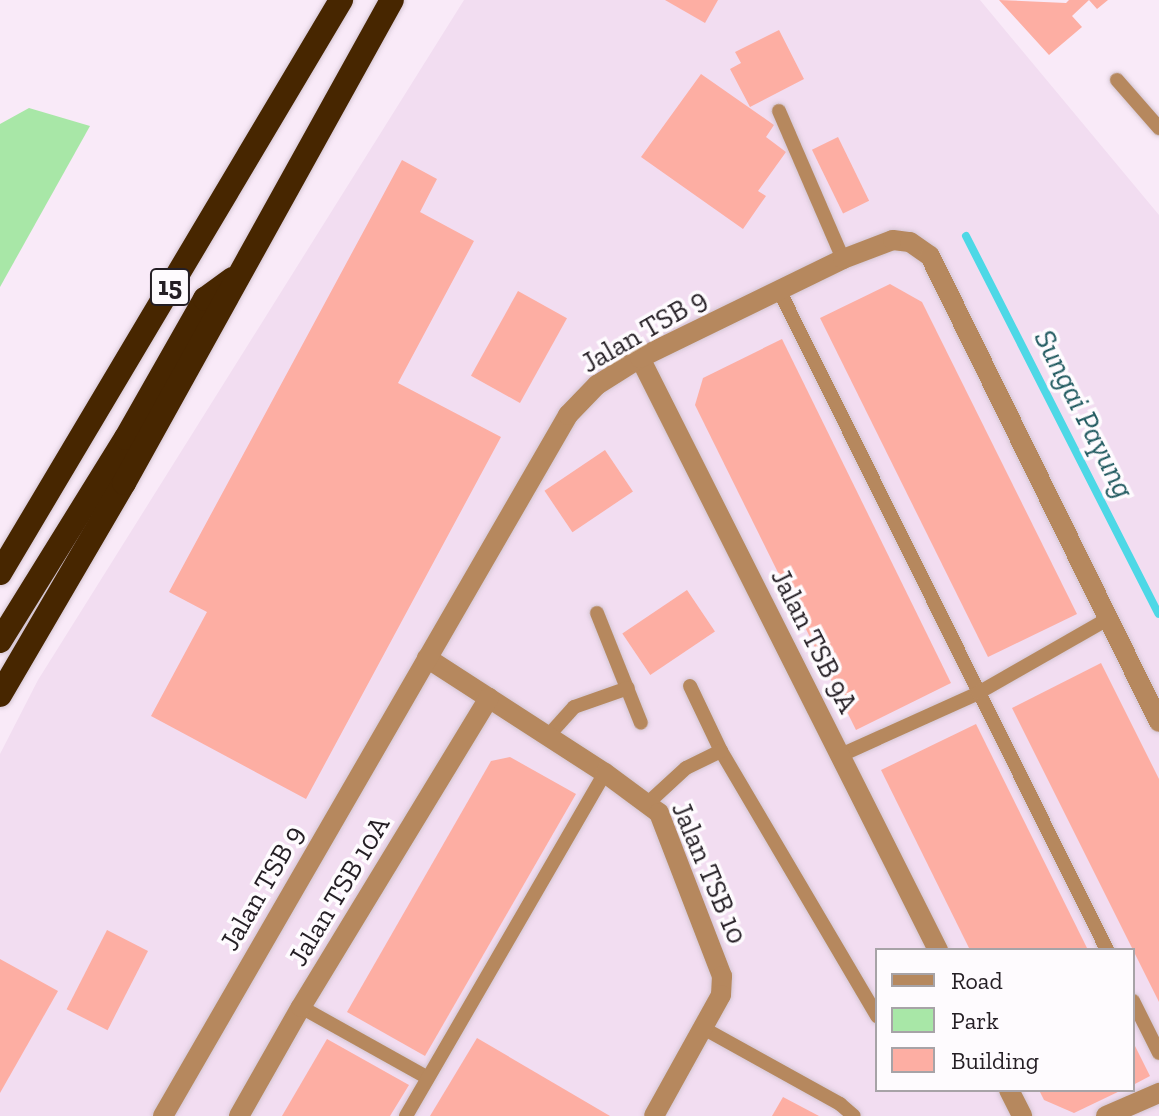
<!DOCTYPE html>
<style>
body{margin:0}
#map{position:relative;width:1159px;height:1116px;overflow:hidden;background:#f9eaf8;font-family:"Zilla Slab",serif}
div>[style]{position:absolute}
.built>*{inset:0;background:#f2ddf1}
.green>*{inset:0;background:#a8e7a7}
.stream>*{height:8px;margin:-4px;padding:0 4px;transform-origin:4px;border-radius:4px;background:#4dd8e6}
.building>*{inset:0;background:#fdaea3;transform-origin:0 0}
.roads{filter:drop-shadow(0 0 2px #d3c5d2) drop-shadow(0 0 2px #d3c5d2)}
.lane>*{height:14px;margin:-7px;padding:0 7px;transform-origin:7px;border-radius:7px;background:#b6885e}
.street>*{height:20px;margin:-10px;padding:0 10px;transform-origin:10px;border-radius:10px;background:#b6885e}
.highway>*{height:24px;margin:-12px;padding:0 12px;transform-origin:12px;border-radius:12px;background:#472600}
span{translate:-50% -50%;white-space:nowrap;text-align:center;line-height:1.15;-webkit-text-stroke:7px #fefbfe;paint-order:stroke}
.shield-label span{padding:2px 6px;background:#fefbfe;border:2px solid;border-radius:6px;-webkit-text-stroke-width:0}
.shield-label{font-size:26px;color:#241e24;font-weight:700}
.street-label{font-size:28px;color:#241e24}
.water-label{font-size:30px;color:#215a60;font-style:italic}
.legend{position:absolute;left:875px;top:948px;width:260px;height:144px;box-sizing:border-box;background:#fefbfe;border:2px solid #a7a3a7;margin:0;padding:10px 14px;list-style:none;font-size:24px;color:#241e24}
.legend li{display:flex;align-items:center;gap:16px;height:40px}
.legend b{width:40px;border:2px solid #a7a3a7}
</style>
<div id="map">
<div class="built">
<div style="clip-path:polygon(evenodd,464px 0,980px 0,1159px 215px,1159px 1116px,0 1116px,0 754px,38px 680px,464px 0,877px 950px,1133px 950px,1133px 1090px,877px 1090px,877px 950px)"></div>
</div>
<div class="green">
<div style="clip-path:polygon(29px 108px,90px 126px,0 287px,0 124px)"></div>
</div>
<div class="stream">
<div style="left:966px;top:236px;width:424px;rotate:63deg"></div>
</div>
<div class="building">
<div style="clip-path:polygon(665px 0,718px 0,705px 23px)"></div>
<div style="clip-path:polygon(999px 0,1066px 3px,1069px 0,1108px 0,1097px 9px,1089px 0,1072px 16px,1082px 27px,1049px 55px)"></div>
<div style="clip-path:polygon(779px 30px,804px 79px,750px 107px,730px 69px,741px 63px,735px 52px)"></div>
<div style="clip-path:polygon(701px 74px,774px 125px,766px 137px,786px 152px,758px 191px,766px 196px,743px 229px,641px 157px)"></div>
<div style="left:838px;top:137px;width:71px;height:29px;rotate:64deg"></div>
<div style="clip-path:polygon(402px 160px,437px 179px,420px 212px,474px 241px,398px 383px,501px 437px,306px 799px,151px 716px,207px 612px,169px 592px)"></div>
<div style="clip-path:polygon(890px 284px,922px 302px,1077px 614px,988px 657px,820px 318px)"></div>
<div style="left:518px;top:291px;width:56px;height:97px;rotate:29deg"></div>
<div style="clip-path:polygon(782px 339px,951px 683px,856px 730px,695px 405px,703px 378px)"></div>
<div style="left:605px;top:450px;width:50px;height:73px;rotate:56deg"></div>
<div style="left:687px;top:590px;width:50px;height:78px;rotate:56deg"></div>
<div style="clip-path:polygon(1101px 663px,1159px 779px,1159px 1002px,1012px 708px)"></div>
<div style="clip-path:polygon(976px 724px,1088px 950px,970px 950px,881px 770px)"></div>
<div style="clip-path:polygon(510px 757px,576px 794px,425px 1056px,347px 1012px,491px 761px)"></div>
<div style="left:107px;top:930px;width:46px;height:89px;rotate:27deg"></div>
<div style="clip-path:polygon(0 959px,58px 991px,0 1093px)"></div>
<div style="clip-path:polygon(477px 1038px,610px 1116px,430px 1116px)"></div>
<div style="clip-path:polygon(327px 1039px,409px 1085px,390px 1116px,282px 1116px)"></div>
<div style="clip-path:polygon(1133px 1042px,1150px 1076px,1133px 1085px)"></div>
<div style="clip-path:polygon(1039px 1090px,1122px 1090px,1074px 1113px,1044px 1100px)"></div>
<div style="clip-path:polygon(783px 1097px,819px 1116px,772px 1116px)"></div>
</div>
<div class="roads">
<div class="lane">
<div style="left:1117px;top:80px;width:64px;rotate:48.8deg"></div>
<div style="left:779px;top:111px;width:161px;rotate:66.6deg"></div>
<div style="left:779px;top:290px;width:737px;rotate:63.57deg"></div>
<div style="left:597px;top:613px;width:118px;rotate:68.2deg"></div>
<div style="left:690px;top:686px;width:72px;rotate:64.5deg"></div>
<div style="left:721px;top:751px;width:308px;rotate:59.5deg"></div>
<div style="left:548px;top:736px;width:39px;rotate:-48deg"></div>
<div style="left:574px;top:707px;width:57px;rotate:-19.4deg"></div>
<div style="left:841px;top:755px;width:150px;rotate:-24.3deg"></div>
<div style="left:978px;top:693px;width:147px;rotate:-29.7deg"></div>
<div style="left:649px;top:802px;width:50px;rotate:-42.6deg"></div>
<div style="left:686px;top:768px;width:39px;rotate:-26deg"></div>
<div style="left:1133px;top:1001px;width:58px;rotate:63.4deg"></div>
<div style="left:301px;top:1007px;width:145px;rotate:29.2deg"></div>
<div style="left:703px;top:1028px;width:157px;rotate:29deg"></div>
<div style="left:840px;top:1104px;width:18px;rotate:41deg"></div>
<div style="left:406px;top:1116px;width:397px;rotate:-59.9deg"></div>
</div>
<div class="street">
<div style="left:640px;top:358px;width:663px;rotate:63.28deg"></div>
<div style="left:427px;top:658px;width:212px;rotate:32.9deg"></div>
<div style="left:605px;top:773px;width:67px;rotate:36.5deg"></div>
<div style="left:659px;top:813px;width:175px;rotate:68.9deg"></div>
<div style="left:722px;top:976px;width:19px;rotate:93deg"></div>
<div style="left:721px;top:995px;width:138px;rotate:119deg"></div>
<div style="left:1009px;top:1090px;width:29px;rotate:63deg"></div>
<div style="left:163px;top:1116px;width:810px;rotate:-59.98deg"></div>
<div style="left:568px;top:415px;width:42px;rotate:-46deg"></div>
<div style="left:597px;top:385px;width:51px;rotate:-32.1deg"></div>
<div style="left:640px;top:358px;width:226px;rotate:-26deg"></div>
<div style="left:843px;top:259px;width:53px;rotate:-20.8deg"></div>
<div style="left:893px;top:240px;width:17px;rotate:7deg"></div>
<div style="left:910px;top:242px;width:24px;rotate:35deg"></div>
<div style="left:930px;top:256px;width:519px;rotate:63.83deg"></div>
<div style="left:239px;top:1116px;width:125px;rotate:-60.4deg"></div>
<div style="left:301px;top:1007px;width:362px;rotate:-58.7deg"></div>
<div style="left:1106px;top:1116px;width:58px;rotate:-23.5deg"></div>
</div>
<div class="highway">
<div style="left:0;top:573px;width:667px;rotate:-59.24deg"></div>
<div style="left:0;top:641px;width:239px;rotate:-58.2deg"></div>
<div style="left:126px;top:438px;width:160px;rotate:-60.4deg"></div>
<div style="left:205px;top:299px;width:34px;rotate:-36deg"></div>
<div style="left:0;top:695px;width:246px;rotate:-59.7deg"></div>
<div style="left:124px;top:483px;width:552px;rotate:-60.98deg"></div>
</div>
</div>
<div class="shield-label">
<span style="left:170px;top:287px">15</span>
</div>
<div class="street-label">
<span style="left:644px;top:331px;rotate:-30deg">Jalan TSB 9</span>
<span style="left:814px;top:641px;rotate:63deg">Jalan TSB 9A</span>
<span style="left:709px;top:873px;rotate:67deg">Jalan TSB 10</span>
<span style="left:262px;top:888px;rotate:-60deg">Jalan TSB 9</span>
<span style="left:339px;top:891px;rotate:-59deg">Jalan TSB 10A</span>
</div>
<div class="water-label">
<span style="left:1084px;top:414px;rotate:63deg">Sungai Payung</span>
</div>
<ul class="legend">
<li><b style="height:10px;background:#b6885e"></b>Road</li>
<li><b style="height:22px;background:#a8e7a7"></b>Park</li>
<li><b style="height:22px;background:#fdaea3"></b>Building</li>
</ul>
</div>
